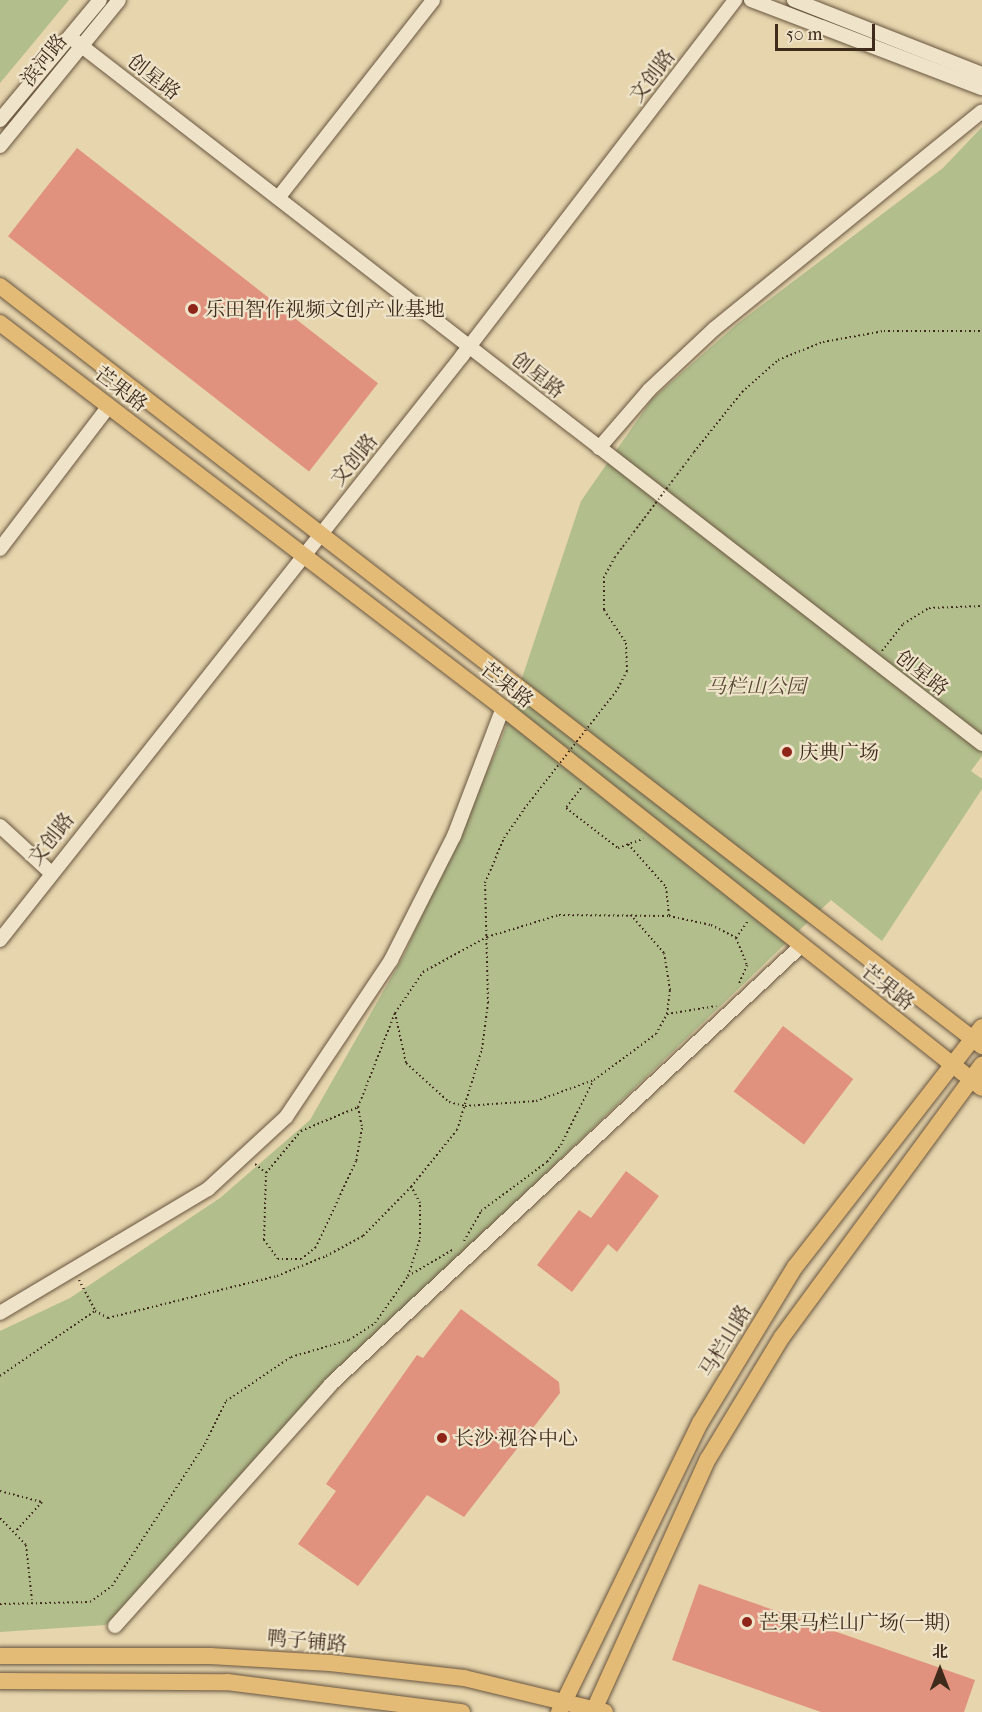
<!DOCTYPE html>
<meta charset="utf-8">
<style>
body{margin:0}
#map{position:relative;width:982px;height:1712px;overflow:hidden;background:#e6d5ad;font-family:"IM FELL French Canon","Noto Serif SC",serif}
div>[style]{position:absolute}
.green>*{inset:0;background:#b2be8c}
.building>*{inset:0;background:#e1927f;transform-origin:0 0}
.path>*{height:2px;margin-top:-1px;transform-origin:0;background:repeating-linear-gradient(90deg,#3f2b1c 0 1.5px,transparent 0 4.5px)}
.roads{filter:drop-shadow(0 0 2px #695640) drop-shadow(0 0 2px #695640)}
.minor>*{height:14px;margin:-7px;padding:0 7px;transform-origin:7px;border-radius:7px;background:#efe4ca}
.major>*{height:16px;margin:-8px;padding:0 8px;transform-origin:8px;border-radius:8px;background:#e3ba76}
.path-bridge>*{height:2px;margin-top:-1px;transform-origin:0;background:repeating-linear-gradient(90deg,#3f2b1c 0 1.5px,transparent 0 4.5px)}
.dots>*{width:16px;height:16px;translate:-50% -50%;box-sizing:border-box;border:3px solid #efe4ca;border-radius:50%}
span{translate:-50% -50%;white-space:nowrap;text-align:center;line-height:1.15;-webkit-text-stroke:4.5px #efe4ca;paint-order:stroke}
.street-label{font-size:20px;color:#3f2b1c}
.poi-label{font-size:20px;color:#3f2b1c}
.left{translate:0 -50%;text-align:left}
.park-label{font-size:20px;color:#564832;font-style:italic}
.north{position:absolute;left:910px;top:1640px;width:60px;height:60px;-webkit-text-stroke:4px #efe4ca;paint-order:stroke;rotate:0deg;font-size:16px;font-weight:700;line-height:24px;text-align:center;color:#3f2b1c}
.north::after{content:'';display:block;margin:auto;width:21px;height:27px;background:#3f2b1c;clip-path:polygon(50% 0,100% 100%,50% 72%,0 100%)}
.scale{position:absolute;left:775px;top:24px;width:100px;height:27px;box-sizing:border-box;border:3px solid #3f2b1c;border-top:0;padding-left:8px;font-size:18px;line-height:21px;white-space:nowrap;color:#3f2b1c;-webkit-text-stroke:4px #efe4ca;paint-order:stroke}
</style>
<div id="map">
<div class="green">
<div style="clip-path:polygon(0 0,69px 0,0 83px)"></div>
<div style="clip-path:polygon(982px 127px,982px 756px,971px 771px,982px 779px,982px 789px,882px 941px,831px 900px,336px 1374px,115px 1618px,105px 1625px,0 1632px,0 1331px,70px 1298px,220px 1198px,310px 1120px,404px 955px,502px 738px,581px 501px,652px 399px,737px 324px,943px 168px)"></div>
</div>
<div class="building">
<div style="left:77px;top:148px;width:382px;height:112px;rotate:38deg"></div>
<div style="left:783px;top:1026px;width:88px;height:82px;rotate:37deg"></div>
<div style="clip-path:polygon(626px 1171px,659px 1196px,617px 1252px,608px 1244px,572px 1292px,537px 1265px,579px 1210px,591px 1218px)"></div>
<div style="clip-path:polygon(461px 1309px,559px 1382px,560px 1393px,464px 1517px,427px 1495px,358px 1586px,298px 1544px,336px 1491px,326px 1484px,417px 1355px,423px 1358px)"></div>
<div style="clip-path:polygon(699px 1584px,975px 1680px,964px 1712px,821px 1712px,672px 1660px)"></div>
</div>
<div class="path">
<div style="left:694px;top:452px;width:77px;rotate:-51.3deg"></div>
<div style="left:742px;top:392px;width:48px;rotate:-41.6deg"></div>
<div style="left:778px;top:360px;width:48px;rotate:-21.8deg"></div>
<div style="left:823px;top:342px;width:62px;rotate:-10.2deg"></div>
<div style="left:884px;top:331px;width:98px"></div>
<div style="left:615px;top:557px;width:23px;rotate:119deg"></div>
<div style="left:604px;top:577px;width:33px;rotate:90deg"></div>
<div style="left:604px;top:610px;width:40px;rotate:56deg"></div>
<div style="left:626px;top:643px;width:28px;rotate:88deg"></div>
<div style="left:627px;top:671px;width:21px;rotate:118deg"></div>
<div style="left:882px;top:651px;width:34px;rotate:-52deg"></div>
<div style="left:903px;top:624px;width:31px;rotate:-32deg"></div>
<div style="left:929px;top:608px;width:53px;rotate:-2.2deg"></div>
<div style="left:581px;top:788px;width:25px;rotate:127deg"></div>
<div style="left:566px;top:808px;width:66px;rotate:37.6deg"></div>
<div style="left:618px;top:848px;width:27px;rotate:-20deg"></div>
<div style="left:628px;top:844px;width:57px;rotate:48.5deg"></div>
<div style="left:666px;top:887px;width:29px;rotate:84deg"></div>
<div style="left:736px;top:938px;width:21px;rotate:-55deg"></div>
<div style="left:395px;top:1013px;width:51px;rotate:77.6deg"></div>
<div style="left:406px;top:1063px;width:58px;rotate:42.2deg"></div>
<div style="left:449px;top:1102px;width:16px;rotate:14deg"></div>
<div style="left:465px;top:1106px;width:71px;rotate:-4deg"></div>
<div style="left:536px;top:1101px;width:62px;rotate:-19.9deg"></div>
<div style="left:594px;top:1080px;width:77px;rotate:-36.6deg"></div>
<div style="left:656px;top:1034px;width:23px;rotate:-61deg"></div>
<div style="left:667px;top:1014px;width:24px;rotate:-83deg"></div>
<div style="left:670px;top:990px;width:37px;rotate:-99deg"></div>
<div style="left:664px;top:953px;width:53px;rotate:-131.2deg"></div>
<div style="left:667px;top:1014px;width:50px;rotate:-9.3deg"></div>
<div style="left:358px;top:1107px;width:101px;rotate:-68.5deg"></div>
<div style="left:395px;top:1013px;width:50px;rotate:-55.7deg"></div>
<div style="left:423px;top:972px;width:73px;rotate:-28.7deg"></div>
<div style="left:487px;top:937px;width:75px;rotate:-17deg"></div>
<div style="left:559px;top:915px;width:110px;rotate:0.5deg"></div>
<div style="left:669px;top:916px;width:43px;rotate:12.1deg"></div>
<div style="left:711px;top:925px;width:28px;rotate:27deg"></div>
<div style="left:736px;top:938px;width:29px;rotate:68deg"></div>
<div style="left:747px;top:965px;width:21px;rotate:113deg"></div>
<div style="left:358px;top:1107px;width:21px;rotate:79deg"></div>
<div style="left:362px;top:1128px;width:34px;rotate:100deg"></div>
<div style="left:356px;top:1161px;width:95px;rotate:114.9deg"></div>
<div style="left:316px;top:1247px;width:19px;rotate:141deg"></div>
<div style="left:301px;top:1259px;width:23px;rotate:180deg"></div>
<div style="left:278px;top:1259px;width:24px;rotate:-126deg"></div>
<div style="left:264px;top:1240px;width:67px;rotate:-88.3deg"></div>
<div style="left:266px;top:1173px;width:55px;rotate:-50.2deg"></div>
<div style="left:301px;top:1131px;width:62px;rotate:-22.8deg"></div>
<div style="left:255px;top:1164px;width:14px;rotate:39deg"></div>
<div style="left:464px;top:1241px;width:34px;rotate:-60deg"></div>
<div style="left:481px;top:1211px;width:82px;rotate:-36.6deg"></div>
<div style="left:547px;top:1162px;width:22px;rotate:-51deg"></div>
<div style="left:561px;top:1145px;width:72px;rotate:-63.4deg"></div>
<div style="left:408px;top:1276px;width:53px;rotate:-30.4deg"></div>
<div style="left:79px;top:1280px;width:34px;rotate:62deg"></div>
<div style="left:0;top:1376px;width:115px;rotate:-34.4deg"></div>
<div style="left:95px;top:1311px;width:15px;rotate:28deg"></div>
<div style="left:108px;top:1318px;width:174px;rotate:-14deg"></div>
<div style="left:277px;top:1276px;width:53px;rotate:-22.2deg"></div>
<div style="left:326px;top:1256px;width:42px;rotate:-28.4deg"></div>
<div style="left:363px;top:1236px;width:69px;rotate:-45.6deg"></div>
<div style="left:411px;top:1187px;width:73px;rotate:-51.1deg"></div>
<div style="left:457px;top:1130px;width:85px;rotate:-72.8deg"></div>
<div style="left:482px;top:1049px;width:46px;rotate:-82.6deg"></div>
<div style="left:488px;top:1003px;width:120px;rotate:-91.4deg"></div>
<div style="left:485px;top:883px;width:49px;rotate:-67.1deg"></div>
<div style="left:504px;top:838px;width:35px;rotate:-55deg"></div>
<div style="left:0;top:1491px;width:43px;rotate:14.7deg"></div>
<div style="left:42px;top:1502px;width:39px;rotate:132deg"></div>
<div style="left:0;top:1518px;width:37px;rotate:46deg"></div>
<div style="left:26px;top:1545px;width:55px;rotate:83.8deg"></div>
<div style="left:0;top:1604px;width:90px;rotate:-1.3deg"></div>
<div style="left:90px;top:1602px;width:27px;rotate:-36deg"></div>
<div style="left:112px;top:1586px;width:170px;rotate:-56.8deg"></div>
<div style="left:205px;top:1444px;width:48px;rotate:-64deg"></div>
<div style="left:226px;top:1401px;width:78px;rotate:-34.1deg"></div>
<div style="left:291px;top:1357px;width:60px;rotate:-16.3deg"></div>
<div style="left:349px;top:1340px;width:31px;rotate:-33deg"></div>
<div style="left:375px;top:1323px;width:57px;rotate:-54.9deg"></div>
<div style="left:408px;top:1276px;width:40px;rotate:-72deg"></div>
<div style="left:420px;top:1238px;width:35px;rotate:-90deg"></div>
<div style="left:420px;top:1203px;width:17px;rotate:-118deg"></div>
</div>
<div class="roads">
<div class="minor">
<div style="left:751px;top:0;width:247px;rotate:20.9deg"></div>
<div style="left:794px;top:0;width:202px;rotate:21.5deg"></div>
<div style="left:70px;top:37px;width:1154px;rotate:37.78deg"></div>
<div style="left:0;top:120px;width:156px;rotate:-50.2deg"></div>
<div style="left:0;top:146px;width:188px;rotate:-50.8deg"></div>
<div style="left:278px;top:198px;width:251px;rotate:-51.9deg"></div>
<div style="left:599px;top:448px;width:77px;rotate:-49.2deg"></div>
<div style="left:649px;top:390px;width:89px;rotate:-43.2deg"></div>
<div style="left:714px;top:329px;width:345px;rotate:-39.1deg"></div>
<div style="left:0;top:549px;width:180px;rotate:-52.7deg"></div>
<div style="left:0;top:826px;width:68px;rotate:42.6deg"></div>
<div style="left:0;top:940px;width:745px;rotate:-51.65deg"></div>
<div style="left:462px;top:356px;width:449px;rotate:-52.5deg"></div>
<div style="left:0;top:1313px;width:242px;rotate:-30.8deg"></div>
<div style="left:208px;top:1189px;width:106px;rotate:-42.7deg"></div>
<div style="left:286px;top:1117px;width:189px;rotate:-56.2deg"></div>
<div style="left:391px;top:960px;width:139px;rotate:-63.1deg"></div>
<div style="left:454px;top:836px;width:137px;rotate:-69.1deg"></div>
<div style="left:115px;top:1626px;width:324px;rotate:-48.2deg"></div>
<div style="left:331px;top:1384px;width:644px;rotate:-42.99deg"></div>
</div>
<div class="major">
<div style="left:0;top:286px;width:1242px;rotate:37.74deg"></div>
<div style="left:0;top:323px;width:633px;rotate:37.43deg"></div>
<div style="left:503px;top:708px;width:611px;rotate:38.43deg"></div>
<div style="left:0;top:1656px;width:210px"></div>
<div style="left:210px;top:1656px;width:120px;rotate:3.3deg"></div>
<div style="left:330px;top:1663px;width:135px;rotate:6.4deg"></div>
<div style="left:464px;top:1678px;width:145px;rotate:13.6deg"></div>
<div style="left:0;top:1681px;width:227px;rotate:0.3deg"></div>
<div style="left:227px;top:1682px;width:237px;rotate:7.3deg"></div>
<div style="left:559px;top:1712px;width:322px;rotate:-64deg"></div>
<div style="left:700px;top:1423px;width:183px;rotate:-58.7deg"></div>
<div style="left:795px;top:1267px;width:304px;rotate:-52.1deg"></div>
<div style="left:593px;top:1712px;width:278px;rotate:-65.6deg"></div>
<div style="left:708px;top:1459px;width:143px;rotate:-58.8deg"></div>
<div style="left:782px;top:1337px;width:338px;rotate:-53.7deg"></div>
</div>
</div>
<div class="path-bridge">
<div style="left:615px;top:557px;width:131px;rotate:-53deg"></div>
<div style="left:524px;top:809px;width:151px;rotate:-52deg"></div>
</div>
<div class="dots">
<div style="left:193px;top:309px;background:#8f2418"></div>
<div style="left:787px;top:752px;background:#8f2418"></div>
<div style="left:442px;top:1438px;background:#8f2418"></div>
<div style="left:747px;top:1622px;background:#8f2418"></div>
</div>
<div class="street-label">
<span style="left:44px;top:60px;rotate:-51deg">滨河路</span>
<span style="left:652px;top:76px;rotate:-53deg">文创路</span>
<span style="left:154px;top:77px;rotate:38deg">创星路</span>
<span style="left:538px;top:375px;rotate:38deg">创星路</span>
<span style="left:121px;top:389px;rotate:37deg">芒果路</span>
<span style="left:354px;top:460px;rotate:-51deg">文创路</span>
<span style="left:922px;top:673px;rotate:38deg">创星路</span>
<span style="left:507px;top:685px;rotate:38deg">芒果路</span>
<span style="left:51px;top:839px;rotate:-52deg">文创路</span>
<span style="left:888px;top:987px;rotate:38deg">芒果路</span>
<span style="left:725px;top:1341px;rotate:-59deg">马栏山路</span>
<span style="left:307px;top:1641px;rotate:5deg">鸭子铺路</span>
</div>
<div class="poi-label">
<span class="left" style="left:205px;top:309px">乐田智作视频文创产业基地</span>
<span class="left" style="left:799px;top:752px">庆典广场</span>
<span class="left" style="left:454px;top:1438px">长沙·视谷中心</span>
<span class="left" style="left:759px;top:1622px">芒果马栏山广场(一期)</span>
</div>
<div class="park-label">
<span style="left:756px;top:686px">马栏山公园</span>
</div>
<div class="north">北</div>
<div class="scale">50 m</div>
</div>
